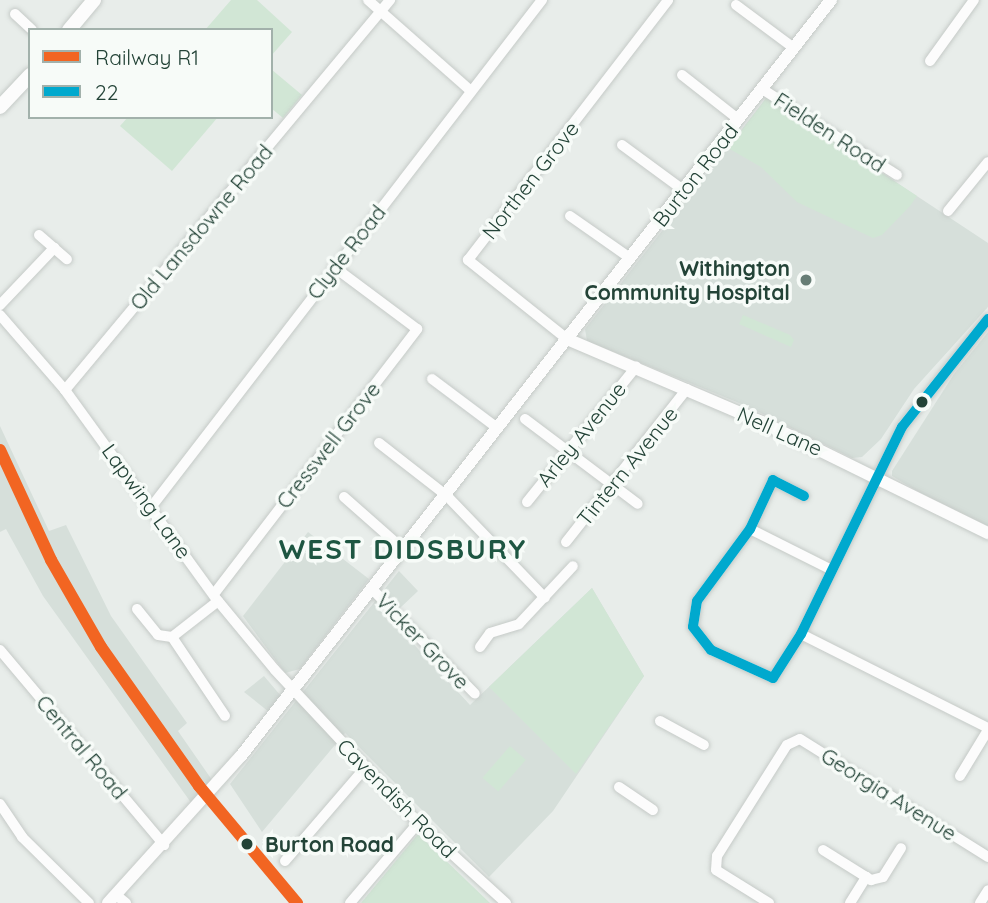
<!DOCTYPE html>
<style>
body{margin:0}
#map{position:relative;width:988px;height:903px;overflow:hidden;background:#e8edea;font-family:Quicksand,sans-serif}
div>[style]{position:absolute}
.built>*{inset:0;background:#d6dfda}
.green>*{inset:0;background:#d1e6d5;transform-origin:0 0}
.roads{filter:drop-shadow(0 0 2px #c5cac7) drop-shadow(0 0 2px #c5cac7)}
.minor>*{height:10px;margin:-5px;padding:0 5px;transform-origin:5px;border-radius:5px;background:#fcfcfc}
.tertiary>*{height:12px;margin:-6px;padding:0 6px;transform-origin:6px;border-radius:6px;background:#fcfcfc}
.secondary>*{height:14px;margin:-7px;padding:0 7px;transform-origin:7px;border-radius:7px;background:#fcfcfc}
.bus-1>*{height:10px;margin:-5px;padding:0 5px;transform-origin:5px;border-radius:5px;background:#00a9ce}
.rail-1>*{height:12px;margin:-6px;padding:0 6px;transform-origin:6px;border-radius:6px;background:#f26522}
.dots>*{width:19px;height:19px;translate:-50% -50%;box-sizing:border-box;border:4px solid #f7fbf8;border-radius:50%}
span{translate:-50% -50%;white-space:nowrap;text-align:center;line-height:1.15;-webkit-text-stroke:7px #f7fbf8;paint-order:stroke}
.street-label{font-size:21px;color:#234337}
.poi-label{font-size:21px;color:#234337;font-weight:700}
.right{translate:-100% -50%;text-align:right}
.stop-label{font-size:21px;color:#234337;font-weight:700}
.left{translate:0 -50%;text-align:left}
.district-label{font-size:28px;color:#1e5642;font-weight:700;letter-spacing:2px}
.legend{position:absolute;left:28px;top:28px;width:245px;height:91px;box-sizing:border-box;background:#f7fbf8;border:2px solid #a2b1ab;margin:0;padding:9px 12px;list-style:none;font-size:21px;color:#234337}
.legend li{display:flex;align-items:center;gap:14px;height:35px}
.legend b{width:35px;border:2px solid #a2b1ab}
</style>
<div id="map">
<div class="built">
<div style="clip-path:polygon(767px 97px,988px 243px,988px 307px,914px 389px,881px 439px,862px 457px,852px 458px,749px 407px,587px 341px,585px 329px)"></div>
<div style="clip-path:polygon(988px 332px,988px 526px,919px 492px,892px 476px,892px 471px,954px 374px)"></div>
<div style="clip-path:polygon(0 426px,49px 531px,66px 525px,111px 616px,187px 723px,178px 731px,212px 780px,192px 804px,43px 596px,6px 529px,0 532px)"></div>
<div style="clip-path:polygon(308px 532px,369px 579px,300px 669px,285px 673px,243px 616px)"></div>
<div style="clip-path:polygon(399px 571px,418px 591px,400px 608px,416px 626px,406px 636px,470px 705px,592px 588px,644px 676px,553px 811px,489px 877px,345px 733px,262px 832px,230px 784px)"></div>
<div style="clip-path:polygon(264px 676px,281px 696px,269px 712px,244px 692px)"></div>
</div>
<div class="green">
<div style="clip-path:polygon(231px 0,257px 0,292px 32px,271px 56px,271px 30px,205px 30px)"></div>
<div style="clip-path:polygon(271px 69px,302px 95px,283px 118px,271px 108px)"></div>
<div style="clip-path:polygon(767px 97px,917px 196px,910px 206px,882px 235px,873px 238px,797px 202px,761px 167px,728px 148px)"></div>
<div style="clip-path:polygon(128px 117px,218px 117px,172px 171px,120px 126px)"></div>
<div style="clip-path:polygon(743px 315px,790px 335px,794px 340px,791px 347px,739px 324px)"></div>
<div style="clip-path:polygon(592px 588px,644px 676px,576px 774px,489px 687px)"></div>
<div style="left:510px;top:746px;width:21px;height:42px;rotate:41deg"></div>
<div style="clip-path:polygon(418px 834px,490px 903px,361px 903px)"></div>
</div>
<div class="roads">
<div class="minor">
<div style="left:368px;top:0;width:137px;rotate:41.5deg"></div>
<div style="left:736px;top:5px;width:72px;rotate:36.6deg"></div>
<div style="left:15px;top:14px;width:23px;rotate:43deg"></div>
<div style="left:930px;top:61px;width:75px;rotate:-54.2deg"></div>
<div style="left:682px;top:75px;width:71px;rotate:38.2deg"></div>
<div style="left:762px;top:89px;width:160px;rotate:32.5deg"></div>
<div style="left:622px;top:145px;width:76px;rotate:36.4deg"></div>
<div style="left:948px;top:211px;width:63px;rotate:-50.8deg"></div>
<div style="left:570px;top:216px;width:73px;rotate:35deg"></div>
<div style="left:39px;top:235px;width:37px;rotate:41deg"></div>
<div style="left:0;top:305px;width:79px;rotate:-46.5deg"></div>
<div style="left:0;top:315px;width:99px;rotate:49.1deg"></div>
<div style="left:65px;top:390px;width:261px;rotate:54.1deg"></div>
<div style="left:218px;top:601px;width:89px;rotate:50.4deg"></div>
<div style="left:275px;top:670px;width:209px;rotate:46.9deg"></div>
<div style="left:418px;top:823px;width:119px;rotate:42.3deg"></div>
<div style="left:567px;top:339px;width:127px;rotate:-141.4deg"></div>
<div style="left:468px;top:260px;width:328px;rotate:-52.4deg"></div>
<div style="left:432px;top:379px;width:80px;rotate:36.9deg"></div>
<div style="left:65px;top:390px;width:508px;rotate:-50.19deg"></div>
<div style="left:525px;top:419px;width:141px;rotate:37deg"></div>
<div style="left:379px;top:443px;width:86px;rotate:37.9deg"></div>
<div style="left:447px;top:496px;width:141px;rotate:46.1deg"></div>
<div style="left:804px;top:496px;width:35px;rotate:-153deg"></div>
<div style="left:773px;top:480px;width:54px;rotate:115.1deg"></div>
<div style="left:750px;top:529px;width:89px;rotate:126.4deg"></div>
<div style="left:697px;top:601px;width:26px;rotate:99deg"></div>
<div style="left:693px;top:627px;width:29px;rotate:52deg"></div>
<div style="left:711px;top:650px;width:68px;rotate:24.3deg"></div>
<div style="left:773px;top:678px;width:52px;rotate:-57.5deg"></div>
<div style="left:801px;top:634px;width:230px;rotate:-64deg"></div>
<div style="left:902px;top:427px;width:138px;rotate:-51.5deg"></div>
<div style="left:344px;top:497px;width:79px;rotate:41.4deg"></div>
<div style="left:527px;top:502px;width:174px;rotate:-51.1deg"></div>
<div style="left:152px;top:506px;width:639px;rotate:-52.38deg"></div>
<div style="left:750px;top:529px;width:89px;rotate:26.6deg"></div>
<div style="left:566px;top:542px;width:195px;rotate:-51.7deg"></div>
<div style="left:371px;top:588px;width:148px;rotate:45.5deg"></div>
<div style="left:214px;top:594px;width:334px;rotate:-52.5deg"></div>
<div style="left:417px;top:329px;width:104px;rotate:-143.2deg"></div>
<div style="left:137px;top:609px;width:33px;rotate:51deg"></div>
<div style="left:158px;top:635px;width:14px;rotate:8deg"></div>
<div style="left:801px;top:634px;width:209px;rotate:26.7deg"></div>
<div style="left:172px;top:637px;width:95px;rotate:56.1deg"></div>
<div style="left:172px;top:637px;width:58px;rotate:-38deg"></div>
<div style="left:480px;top:647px;width:17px;rotate:-54deg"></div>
<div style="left:490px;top:633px;width:30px;rotate:-17deg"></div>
<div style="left:519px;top:624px;width:79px;rotate:-47deg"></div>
<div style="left:0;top:650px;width:255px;rotate:49.9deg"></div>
<div style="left:660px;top:721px;width:50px;rotate:28.6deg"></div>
<div style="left:960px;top:776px;width:54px;rotate:-58.7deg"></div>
<div style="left:619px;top:787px;width:41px;rotate:34.1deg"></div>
<div style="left:0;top:804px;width:40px;rotate:56deg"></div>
<div style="left:22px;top:837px;width:94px;rotate:44.6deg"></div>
<div style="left:823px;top:850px;width:57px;rotate:32deg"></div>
<div style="left:871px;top:880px;width:12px;rotate:-14deg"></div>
<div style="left:883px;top:877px;width:34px;rotate:-58deg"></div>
<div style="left:285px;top:861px;width:123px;rotate:-49.3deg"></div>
<div style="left:116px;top:895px;width:13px;rotate:39deg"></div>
<div style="left:350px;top:903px;width:105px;rotate:-49.6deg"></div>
<div style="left:769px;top:903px;width:62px;rotate:-148.1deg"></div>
<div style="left:716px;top:870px;width:14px;rotate:-86deg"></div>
<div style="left:717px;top:856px;width:131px;rotate:-57.8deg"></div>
<div style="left:787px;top:745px;width:14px;rotate:-25deg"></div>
<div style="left:800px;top:739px;width:222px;rotate:32.1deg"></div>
<div style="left:850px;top:903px;width:31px;rotate:-58deg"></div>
<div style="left:980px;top:903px;width:15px;rotate:-58deg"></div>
</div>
<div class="tertiary">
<div style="left:567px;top:339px;width:212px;rotate:23.1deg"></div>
<div style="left:762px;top:422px;width:252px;rotate:26.2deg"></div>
<div style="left:108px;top:903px;width:198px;rotate:-47.9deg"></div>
<div style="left:241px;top:756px;width:959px;rotate:-52.03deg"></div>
</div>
<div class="secondary">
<div style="left:69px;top:30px;width:39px;rotate:-50deg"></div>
<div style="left:0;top:107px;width:44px;rotate:-46.8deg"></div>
</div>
</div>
<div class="bus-1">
<div style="left:804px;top:496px;width:35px;rotate:-153deg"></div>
<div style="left:773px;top:480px;width:54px;rotate:115.1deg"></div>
<div style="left:750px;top:529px;width:89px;rotate:126.4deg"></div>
<div style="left:697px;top:601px;width:26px;rotate:99deg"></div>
<div style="left:693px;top:627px;width:29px;rotate:52deg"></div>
<div style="left:711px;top:650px;width:68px;rotate:24.3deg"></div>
<div style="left:773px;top:678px;width:52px;rotate:-57.5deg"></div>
<div style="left:801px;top:634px;width:230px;rotate:-64deg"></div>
<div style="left:902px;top:427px;width:138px;rotate:-51.5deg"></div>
</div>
<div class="rail-1">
<div style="left:0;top:450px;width:121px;rotate:65.1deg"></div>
<div style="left:51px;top:560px;width:100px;rotate:60.1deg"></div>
<div style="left:101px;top:647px;width:170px;rotate:54.8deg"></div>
<div style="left:199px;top:786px;width:153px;rotate:50.1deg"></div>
</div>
<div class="dots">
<div style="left:806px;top:280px;background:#687e76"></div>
<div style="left:922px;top:402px;background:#234337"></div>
<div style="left:247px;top:844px;background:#234337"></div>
</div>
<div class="street-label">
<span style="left:830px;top:132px;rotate:33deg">Fielden Road</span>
<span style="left:695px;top:175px;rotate:-52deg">Burton Road</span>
<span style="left:530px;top:180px;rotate:-52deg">Northen Grove</span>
<span style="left:201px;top:227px;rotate:-50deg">Old Lansdowne Road</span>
<span style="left:346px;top:252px;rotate:-52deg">Clyde Road</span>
<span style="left:780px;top:431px;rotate:24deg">Nell Lane</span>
<span style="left:581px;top:434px;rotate:-51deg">Arley Avenue</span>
<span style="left:328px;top:445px;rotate:-52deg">Cresswell Grove</span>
<span style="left:627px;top:466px;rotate:-51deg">Tintern Avenue</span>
<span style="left:147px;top:501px;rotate:54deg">Lapwing Lane</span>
<span style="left:423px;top:641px;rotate:46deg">Vicker Grove</span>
<span style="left:82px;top:747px;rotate:50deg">Central Road</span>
<span style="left:889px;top:794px;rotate:32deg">Georgia Avenue</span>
<span style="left:397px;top:798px;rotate:45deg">Cavendish Road</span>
</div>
<div class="poi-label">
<span class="right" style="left:790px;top:280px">Withington<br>Community Hospital</span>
</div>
<div class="stop-label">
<span class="left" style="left:265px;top:844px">Burton Road</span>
</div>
<div class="district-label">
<span style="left:403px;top:549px">WEST DIDSBURY</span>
</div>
<ul class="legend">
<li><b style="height:9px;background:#f26522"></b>Railway R1</li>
<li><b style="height:9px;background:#00a9ce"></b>22</li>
</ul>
</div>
